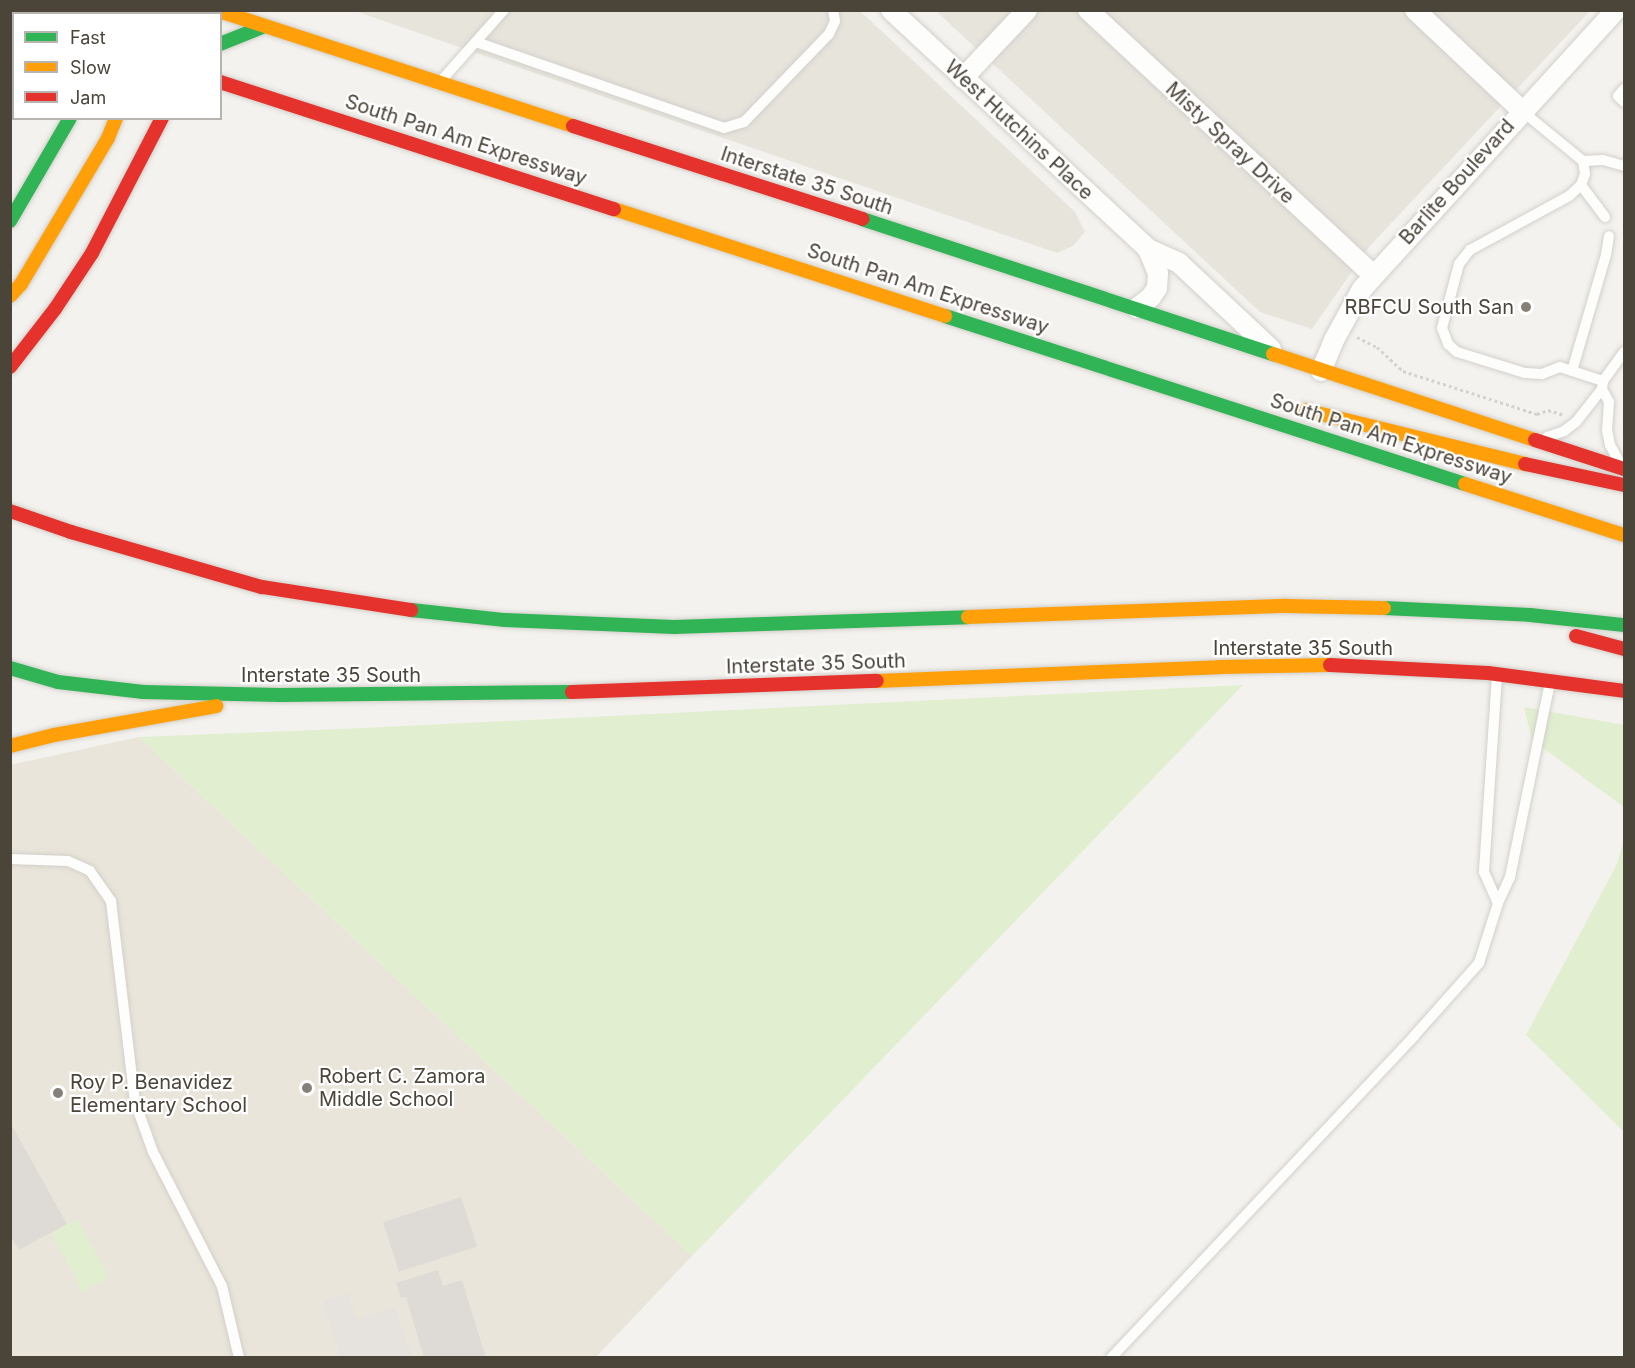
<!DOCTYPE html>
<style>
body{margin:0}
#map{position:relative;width:1635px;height:1368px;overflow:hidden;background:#f4f2ee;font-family:Inter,sans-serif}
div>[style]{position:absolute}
.residential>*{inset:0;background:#e7e4dc}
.education>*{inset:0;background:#eae5da}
.green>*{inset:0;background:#e1eecf;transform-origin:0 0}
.parking>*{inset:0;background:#e6e3df}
.building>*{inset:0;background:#dedbd6;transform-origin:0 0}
.path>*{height:3px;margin-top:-1.5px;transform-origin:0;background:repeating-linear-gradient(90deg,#d3d2cc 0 3px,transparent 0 6px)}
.roads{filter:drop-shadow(0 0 2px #d2d0cb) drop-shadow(0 0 2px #d2d0cb)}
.lane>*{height:10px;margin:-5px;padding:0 5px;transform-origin:5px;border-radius:5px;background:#fdfdfc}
.street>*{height:20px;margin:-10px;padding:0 10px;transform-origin:10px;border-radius:10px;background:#fdfdfc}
.fast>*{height:14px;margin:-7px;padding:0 7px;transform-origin:7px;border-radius:7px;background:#30b455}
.slow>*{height:14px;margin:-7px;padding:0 7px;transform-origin:7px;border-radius:7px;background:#ff9f0a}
.jam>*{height:14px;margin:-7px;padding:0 7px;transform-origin:7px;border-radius:7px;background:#e5322d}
.dots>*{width:16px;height:16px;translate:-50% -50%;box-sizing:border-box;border:3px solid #fff;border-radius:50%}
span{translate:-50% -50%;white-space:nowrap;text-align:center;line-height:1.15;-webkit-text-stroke:4.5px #fff;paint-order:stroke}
.street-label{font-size:20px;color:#4b4439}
.poi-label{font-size:20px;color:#4b4439}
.right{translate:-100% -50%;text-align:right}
.left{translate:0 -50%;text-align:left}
.frame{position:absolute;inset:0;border:12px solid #4b4439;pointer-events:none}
.legend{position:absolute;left:12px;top:12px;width:210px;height:108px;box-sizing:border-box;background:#fff;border:2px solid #b7b4b0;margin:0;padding:8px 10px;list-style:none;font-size:18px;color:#4b4439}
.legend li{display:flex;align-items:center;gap:12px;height:30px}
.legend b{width:30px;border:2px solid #b7b4b0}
</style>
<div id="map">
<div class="residential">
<div style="clip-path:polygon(355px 11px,860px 11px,1075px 212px,1085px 232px,1073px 246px,1057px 253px)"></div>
<div style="clip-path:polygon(936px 11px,1590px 11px,1369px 247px,1312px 329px,1260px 312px)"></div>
</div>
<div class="education">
<div style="clip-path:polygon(139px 737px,692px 1256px,596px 1357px,11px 1357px,10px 765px)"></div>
</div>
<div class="green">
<div style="clip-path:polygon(1243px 685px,692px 1256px,139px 737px,363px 728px)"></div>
<div style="clip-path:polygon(1524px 707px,1624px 725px,1624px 807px,1532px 740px)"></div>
<div style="clip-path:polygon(1624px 841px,1624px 1132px,1526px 1035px,1616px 866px)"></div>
<div style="left:77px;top:1219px;width:66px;height:30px;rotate:61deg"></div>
</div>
<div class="parking">
<div style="clip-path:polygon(348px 1293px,357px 1319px,395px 1307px,412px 1357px,340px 1357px,322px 1301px)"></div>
</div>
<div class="building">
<div style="clip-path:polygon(10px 1122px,67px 1224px,19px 1250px,10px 1235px)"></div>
<div style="left:461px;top:1197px;width:52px;height:82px;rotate:72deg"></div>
<div style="clip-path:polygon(438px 1270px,443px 1286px,462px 1280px,486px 1358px,424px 1358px,406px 1297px,401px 1298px,396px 1283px)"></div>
</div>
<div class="path">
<div style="left:1357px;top:337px;width:22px;rotate:27deg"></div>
<div style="left:1377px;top:347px;width:35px;rotate:43deg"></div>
<div style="left:1403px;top:371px;width:141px;rotate:17.8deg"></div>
<div style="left:1537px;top:414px;width:12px;rotate:-20deg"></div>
<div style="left:1548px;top:410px;width:17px;rotate:17deg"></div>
</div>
<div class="roads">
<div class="lane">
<div style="left:476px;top:42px;width:262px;rotate:19.1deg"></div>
<div style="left:724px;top:128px;width:21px;rotate:-17deg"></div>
<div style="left:744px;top:122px;width:122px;rotate:-46deg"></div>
<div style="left:829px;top:34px;width:14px;rotate:-65deg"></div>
<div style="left:835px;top:21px;width:11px;rotate:-100deg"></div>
<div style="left:440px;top:82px;width:96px;rotate:-48.4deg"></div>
<div style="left:1624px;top:89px;width:9px;rotate:131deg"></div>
<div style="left:1618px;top:96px;width:8px;rotate:45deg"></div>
<div style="left:1522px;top:111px;width:79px;rotate:39.3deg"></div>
<div style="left:1583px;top:161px;width:13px;rotate:81deg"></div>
<div style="left:1585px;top:174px;width:12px;rotate:110deg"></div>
<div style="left:1581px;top:185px;width:16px;rotate:137deg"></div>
<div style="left:1569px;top:196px;width:113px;rotate:151.4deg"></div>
<div style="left:1470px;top:250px;width:18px;rotate:128deg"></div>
<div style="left:1459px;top:264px;width:66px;rotate:104.9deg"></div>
<div style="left:1442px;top:328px;width:17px;rotate:69deg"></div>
<div style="left:1448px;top:344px;width:12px;rotate:42deg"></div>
<div style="left:1457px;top:352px;width:71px;rotate:17.2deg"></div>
<div style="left:1525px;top:373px;width:17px;rotate:3deg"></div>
<div style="left:1542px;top:374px;width:19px;rotate:-21deg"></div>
<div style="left:1560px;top:367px;width:45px;rotate:18deg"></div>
<div style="left:1603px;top:381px;width:8px;rotate:97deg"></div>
<div style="left:1602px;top:389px;width:15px;rotate:62deg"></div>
<div style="left:1609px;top:402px;width:28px;rotate:94deg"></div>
<div style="left:1607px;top:430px;width:15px;rotate:79deg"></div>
<div style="left:1610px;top:445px;width:21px;rotate:61deg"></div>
<div style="left:1583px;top:161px;width:20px;rotate:-3deg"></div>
<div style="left:1603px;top:160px;width:22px;rotate:16deg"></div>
<div style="left:1581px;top:185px;width:40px;rotate:53deg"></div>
<div style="left:1572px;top:371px;width:121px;rotate:-73.7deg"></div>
<div style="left:1606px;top:255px;width:19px;rotate:-81deg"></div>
<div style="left:1603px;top:381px;width:36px;rotate:-54deg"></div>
<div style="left:1547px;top:437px;width:18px;rotate:-19deg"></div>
<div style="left:1564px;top:431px;width:15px;rotate:-37deg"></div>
<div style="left:1576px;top:422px;width:42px;rotate:-51.8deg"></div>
<div style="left:1497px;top:675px;width:197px;rotate:93.8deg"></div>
<div style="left:1484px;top:872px;width:34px;rotate:66deg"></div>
<div style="left:10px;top:859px;width:58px;rotate:2deg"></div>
<div style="left:68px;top:861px;width:24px;rotate:24deg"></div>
<div style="left:90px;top:871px;width:37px;rotate:55deg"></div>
<div style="left:111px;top:901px;width:202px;rotate:83.2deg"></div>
<div style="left:135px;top:1102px;width:53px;rotate:70.2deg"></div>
<div style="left:153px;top:1152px;width:151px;rotate:62.8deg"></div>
<div style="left:222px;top:1286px;width:74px;rotate:76.7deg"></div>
<div style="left:1111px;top:1358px;width:442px;rotate:-46.7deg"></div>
<div style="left:1414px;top:1036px;width:98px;rotate:-48.3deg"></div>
<div style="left:1479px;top:963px;width:63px;rotate:-72.4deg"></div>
<div style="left:1498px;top:903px;width:29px;rotate:-65deg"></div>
<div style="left:1510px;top:877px;width:199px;rotate:-78.4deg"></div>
</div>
<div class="street">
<div style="left:891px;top:10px;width:351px;rotate:42.9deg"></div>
<div style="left:1148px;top:249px;width:34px;rotate:24deg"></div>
<div style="left:1179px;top:263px;width:126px;rotate:43.1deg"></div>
<div style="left:1088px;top:10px;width:389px;rotate:42.9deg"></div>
<div style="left:1415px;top:10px;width:147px;rotate:43.3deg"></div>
<div style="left:963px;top:78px;width:93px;rotate:-46.7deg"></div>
<div style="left:1137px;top:308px;width:18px;rotate:-38deg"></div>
<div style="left:1151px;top:297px;width:11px;rotate:-56deg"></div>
<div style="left:1157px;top:288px;width:15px;rotate:-86deg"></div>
<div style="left:1158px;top:273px;width:26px;rotate:-113deg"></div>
<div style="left:1321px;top:371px;width:34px;rotate:-67deg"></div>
<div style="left:1334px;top:340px;width:58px;rotate:-61.2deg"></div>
<div style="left:1362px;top:289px;width:377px;rotate:-47.7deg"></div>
</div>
<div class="fast">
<div style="left:28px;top:10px;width:8px;rotate:30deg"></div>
<div style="left:220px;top:44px;width:45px;rotate:-22deg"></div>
<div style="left:862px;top:219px;width:433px;rotate:18.2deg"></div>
<div style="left:10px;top:221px;width:119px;rotate:-59.8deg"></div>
<div style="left:945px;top:316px;width:546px;rotate:17.9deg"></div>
<div style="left:1384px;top:608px;width:146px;rotate:2.7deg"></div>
<div style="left:1530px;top:615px;width:95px;rotate:6.1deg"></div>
<div style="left:411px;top:610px;width:95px;rotate:6.1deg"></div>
<div style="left:505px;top:620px;width:169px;rotate:2.4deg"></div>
<div style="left:674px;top:627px;width:294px;rotate:-1.9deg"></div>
<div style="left:10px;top:668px;width:50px;rotate:16.3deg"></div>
<div style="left:58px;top:682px;width:86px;rotate:6.7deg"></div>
<div style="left:143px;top:692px;width:137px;rotate:1.3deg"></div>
<div style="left:280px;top:695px;width:292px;rotate:-0.6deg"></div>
</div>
<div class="slow">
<div style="left:94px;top:10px;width:4px;rotate:76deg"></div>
<div style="left:216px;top:10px;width:375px;rotate:18deg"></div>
<div style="left:614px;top:209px;width:348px;rotate:17.9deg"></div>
<div style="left:10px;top:296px;width:16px;rotate:-47deg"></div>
<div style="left:21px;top:284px;width:170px;rotate:-59.2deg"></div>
<div style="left:108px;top:138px;width:22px;rotate:-68deg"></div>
<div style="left:1273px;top:354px;width:276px;rotate:18.2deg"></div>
<div style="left:1305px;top:410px;width:227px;rotate:13.8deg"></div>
<div style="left:1465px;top:484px;width:167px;rotate:17.8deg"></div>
<div style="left:968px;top:617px;width:319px;rotate:-2deg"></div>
<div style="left:1287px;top:606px;width:97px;rotate:1.2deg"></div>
<div style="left:877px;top:681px;width:342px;rotate:-2.3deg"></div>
<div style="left:1219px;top:667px;width:111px;rotate:-1deg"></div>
<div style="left:10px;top:746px;width:45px;rotate:-14deg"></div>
<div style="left:54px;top:735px;width:165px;rotate:-10.1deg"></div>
</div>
<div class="jam">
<div style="left:159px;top:14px;width:4px;rotate:-76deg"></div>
<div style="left:220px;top:82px;width:414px;rotate:17.9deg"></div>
<div style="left:573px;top:126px;width:304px;rotate:17.8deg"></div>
<div style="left:10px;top:367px;width:73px;rotate:-52.2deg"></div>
<div style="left:55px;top:309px;width:67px;rotate:-56.5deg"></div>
<div style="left:92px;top:253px;width:152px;rotate:-62.6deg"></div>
<div style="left:1535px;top:440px;width:94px;rotate:18deg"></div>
<div style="left:1525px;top:464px;width:101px;rotate:12deg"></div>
<div style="left:10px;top:511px;width:65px;rotate:19deg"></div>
<div style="left:71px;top:532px;width:199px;rotate:16.1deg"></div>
<div style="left:262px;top:587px;width:151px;rotate:8.8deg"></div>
<div style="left:1576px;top:636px;width:50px;rotate:15.2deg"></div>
<div style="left:1330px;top:665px;width:158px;rotate:2.9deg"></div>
<div style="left:1488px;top:673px;width:137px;rotate:7.5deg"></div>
<div style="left:572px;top:692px;width:305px;rotate:-2.1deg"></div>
</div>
</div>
<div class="dots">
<div style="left:1526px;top:307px;background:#868178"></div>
<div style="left:307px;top:1088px;background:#868178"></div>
<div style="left:58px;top:1093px;background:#868178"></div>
</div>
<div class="street-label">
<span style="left:1019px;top:130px;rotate:43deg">West Hutchins Place</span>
<span style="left:466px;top:140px;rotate:18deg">South Pan Am Expressway</span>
<span style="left:1230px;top:143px;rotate:43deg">Misty Spray Drive</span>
<span style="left:807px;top:181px;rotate:18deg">Interstate 35 South</span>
<span style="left:1457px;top:182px;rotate:-48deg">Barlite Boulevard</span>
<span style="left:928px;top:289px;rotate:18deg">South Pan Am Expressway</span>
<span style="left:1391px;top:439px;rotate:18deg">South Pan Am Expressway</span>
<span style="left:1303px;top:648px">Interstate 35 South</span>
<span style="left:816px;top:664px;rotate:-2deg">Interstate 35 South</span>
<span style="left:331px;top:675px">Interstate 35 South</span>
</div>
<div class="poi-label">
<span class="right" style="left:1514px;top:307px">RBFCU South San</span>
<span class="left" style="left:319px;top:1088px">Robert C. Zamora<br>Middle School</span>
<span class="left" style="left:70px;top:1094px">Roy P. Benavidez<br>Elementary School</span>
</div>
<div class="frame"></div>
<ul class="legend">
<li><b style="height:8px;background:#30b455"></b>Fast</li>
<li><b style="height:8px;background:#ff9f0a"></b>Slow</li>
<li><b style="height:8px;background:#e5322d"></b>Jam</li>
</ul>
</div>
